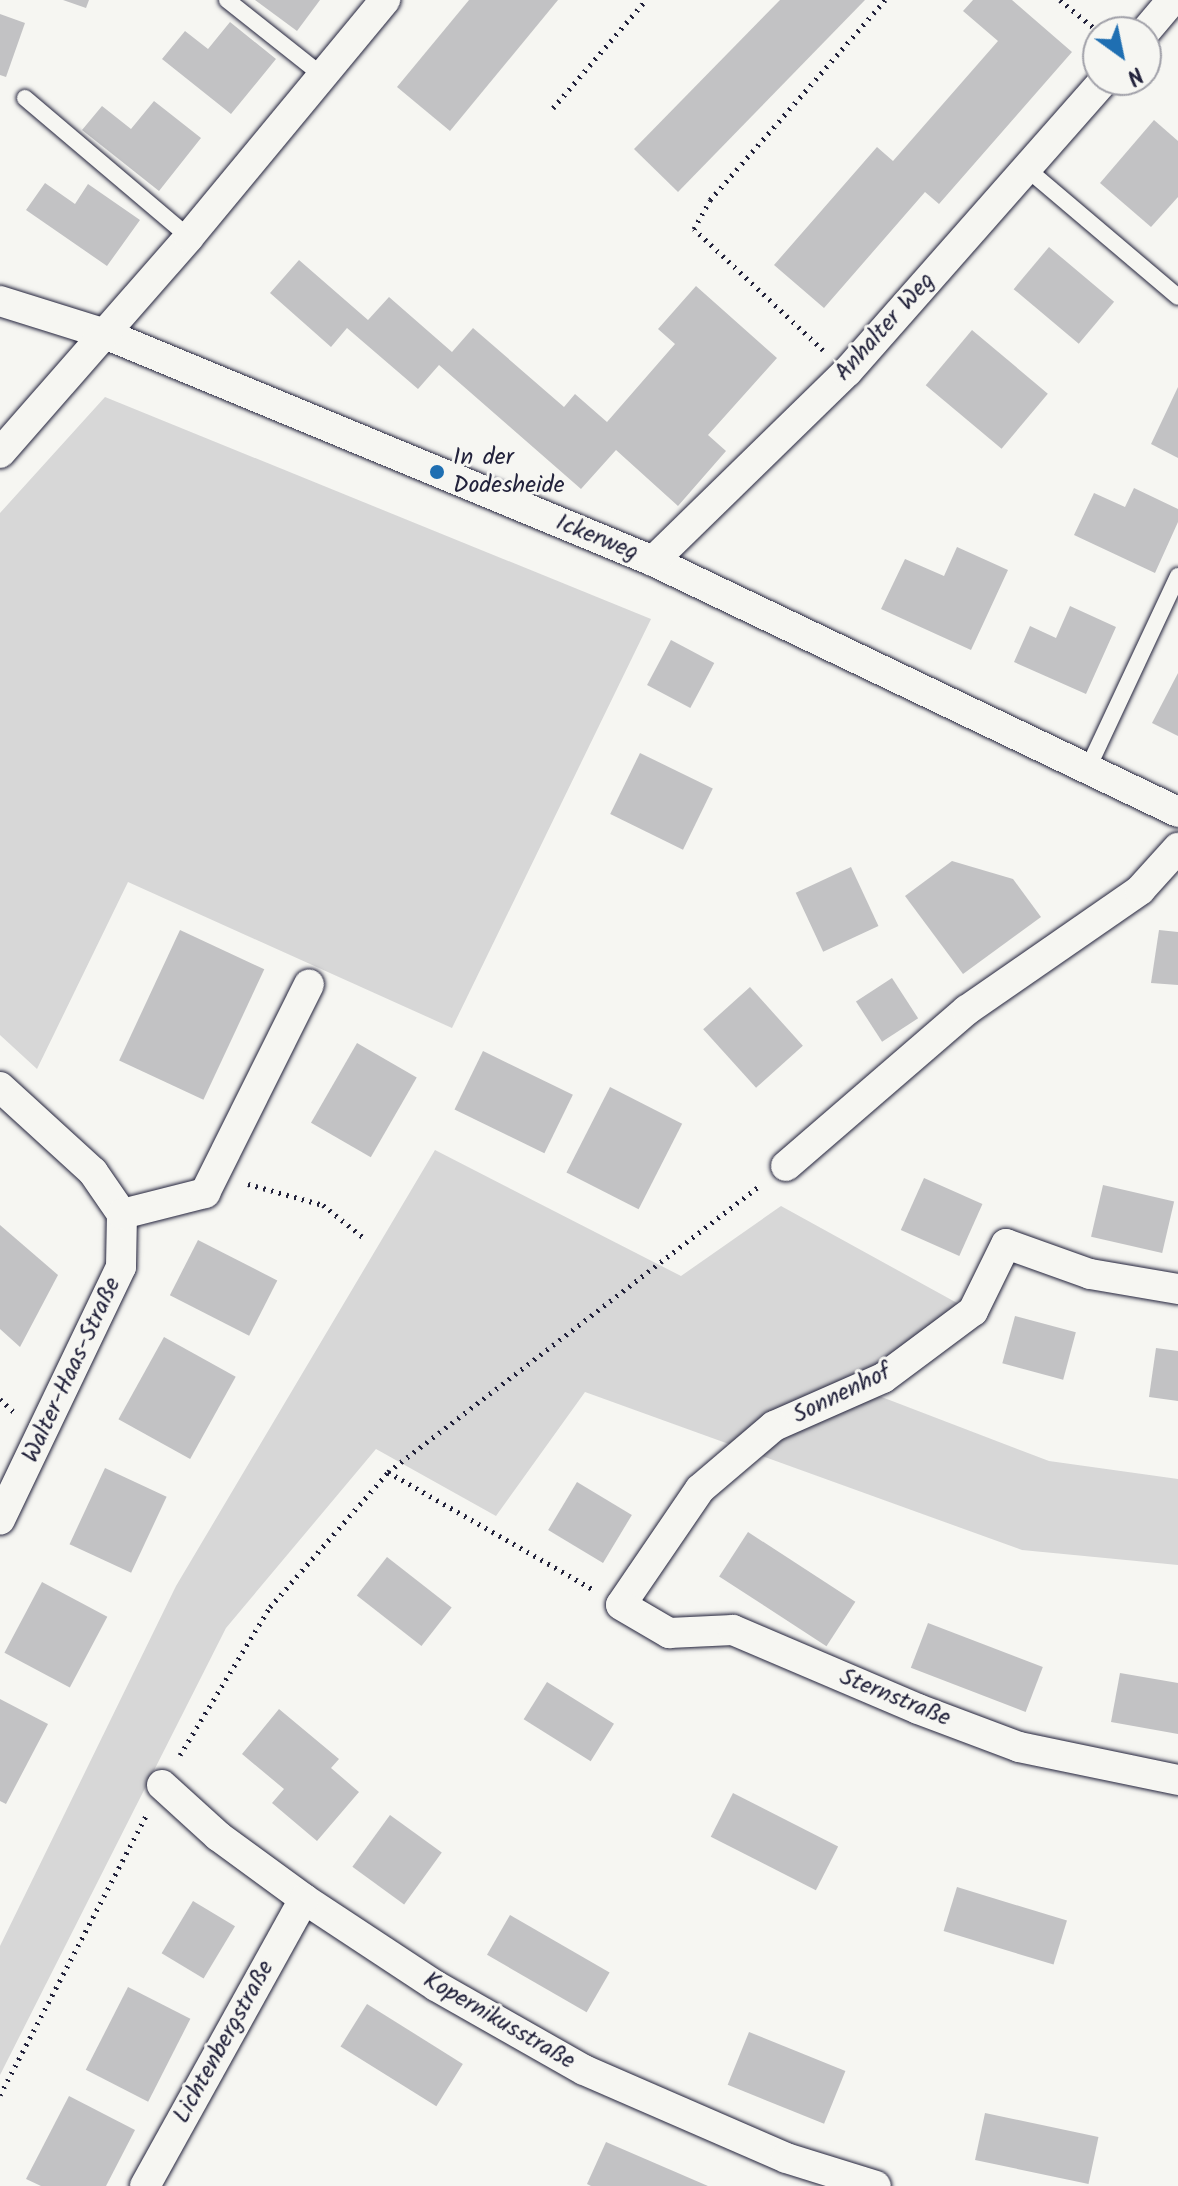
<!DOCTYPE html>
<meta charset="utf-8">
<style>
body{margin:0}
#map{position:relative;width:1178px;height:2186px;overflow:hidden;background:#f6f6f2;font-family:Kalam,sans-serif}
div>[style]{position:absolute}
.green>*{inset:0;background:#d7d7d7}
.building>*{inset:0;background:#c2c2c4;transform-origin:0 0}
.path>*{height:5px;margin-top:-2.5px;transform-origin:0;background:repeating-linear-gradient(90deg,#22223b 0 2px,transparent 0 8px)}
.roads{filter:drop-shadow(0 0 2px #22223b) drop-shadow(0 0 2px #22223b)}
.service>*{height:16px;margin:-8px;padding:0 8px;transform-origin:8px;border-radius:8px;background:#f6f6f2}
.minor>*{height:30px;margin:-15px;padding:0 15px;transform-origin:15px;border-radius:15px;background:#f6f6f2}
.dots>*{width:22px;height:22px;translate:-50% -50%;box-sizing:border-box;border:4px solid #f6f6f2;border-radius:50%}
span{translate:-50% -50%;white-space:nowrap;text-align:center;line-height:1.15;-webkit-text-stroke:6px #f6f6f2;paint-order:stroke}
.street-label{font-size:24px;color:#22223b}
.poi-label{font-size:24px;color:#22223b}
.left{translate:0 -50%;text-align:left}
.north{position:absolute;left:1082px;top:16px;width:80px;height:80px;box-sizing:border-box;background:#f6f6f2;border:2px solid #a1a1a9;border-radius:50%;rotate:147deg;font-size:22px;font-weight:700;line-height:32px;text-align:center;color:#22223b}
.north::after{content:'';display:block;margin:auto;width:28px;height:36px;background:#1f6fb2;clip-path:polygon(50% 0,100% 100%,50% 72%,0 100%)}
</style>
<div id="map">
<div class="green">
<div style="clip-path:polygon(105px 397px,651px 619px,452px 1028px,128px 882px,37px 1069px,0 1035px,0 513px)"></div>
<div style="clip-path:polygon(435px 1150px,681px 1276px,781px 1206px,968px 1309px,866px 1391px,1049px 1461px,1178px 1479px,1178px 1565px,1022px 1550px,585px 1392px,496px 1516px,376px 1449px,226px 1628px,0 2075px,0 1946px,176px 1586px)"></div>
</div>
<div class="building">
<div style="clip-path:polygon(63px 0,89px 0,86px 8px)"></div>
<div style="clip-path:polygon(255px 0,320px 0,297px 31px)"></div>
<div style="clip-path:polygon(469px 0,558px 0,450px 131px,397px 87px)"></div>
<div style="clip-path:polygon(780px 0,865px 0,678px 192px,634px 149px)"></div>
<div style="clip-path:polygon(973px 0,1012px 0,1072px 52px,939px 204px,925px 192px,824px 308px,774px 265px,877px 147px,893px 161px,998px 41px,963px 11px)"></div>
<div style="clip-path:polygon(0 14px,25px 23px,6px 77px,0 75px)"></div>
<div style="clip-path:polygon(230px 22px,276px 59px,231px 114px,162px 59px,185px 31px,208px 49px)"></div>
<div style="clip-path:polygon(154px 101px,201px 138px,159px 191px,82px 130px,102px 106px,131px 129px)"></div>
<div style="clip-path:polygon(1154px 120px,1178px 141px,1178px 197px,1151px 227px,1100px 183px)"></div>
<div style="clip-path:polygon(45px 183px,75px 204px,88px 184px,140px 220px,107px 266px,26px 210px)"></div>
<div style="left:1049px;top:247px;width:85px;height:55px;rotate:40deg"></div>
<div style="clip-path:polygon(299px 260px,368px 320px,389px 297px,452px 352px,473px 328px,564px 407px,575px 394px,607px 422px,675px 344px,658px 329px,696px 286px,777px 358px,708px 435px,726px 451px,678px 506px,616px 450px,581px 489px,439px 365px,418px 389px,347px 328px,331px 347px,270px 293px)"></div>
<div style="left:972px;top:330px;width:99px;height:72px;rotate:40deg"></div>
<div style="clip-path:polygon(1178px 387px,1178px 458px,1151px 444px)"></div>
<div style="clip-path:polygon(1134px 488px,1178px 509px,1178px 522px,1155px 573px,1074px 535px,1094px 493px,1125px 507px)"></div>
<div style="clip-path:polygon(957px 547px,1008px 570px,971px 650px,881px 609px,905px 559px,944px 576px)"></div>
<div style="clip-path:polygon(1070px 606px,1116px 627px,1086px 694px,1014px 662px,1030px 626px,1056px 638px)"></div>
<div style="left:671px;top:640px;width:49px;height:51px;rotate:28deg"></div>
<div style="clip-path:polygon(1178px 673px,1178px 736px,1152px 723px)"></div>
<div style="left:640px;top:753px;width:81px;height:68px;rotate:26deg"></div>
<div style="clip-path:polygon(952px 861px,1013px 879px,1041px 917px,963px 974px,905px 896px)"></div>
<div style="left:851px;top:867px;width:65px;height:61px;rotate:65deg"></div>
<div style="left:180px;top:930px;width:93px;height:144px;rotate:25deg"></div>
<div style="clip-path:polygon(1159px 930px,1178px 932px,1178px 985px,1151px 983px)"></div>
<div style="left:892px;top:978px;width:48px;height:43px;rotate:57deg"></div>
<div style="left:750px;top:987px;width:79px;height:63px;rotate:48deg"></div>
<div style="left:357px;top:1043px;width:69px;height:92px;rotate:30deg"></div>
<div style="left:483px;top:1051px;width:100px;height:65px;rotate:26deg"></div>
<div style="left:610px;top:1087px;width:81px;height:96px;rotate:27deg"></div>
<div style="left:924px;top:1178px;width:64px;height:57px;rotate:24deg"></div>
<div style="left:1103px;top:1185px;width:73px;height:53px;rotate:13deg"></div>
<div style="clip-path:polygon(0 1225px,58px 1275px,20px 1347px,0 1329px)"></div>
<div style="left:198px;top:1240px;width:89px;height:62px;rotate:27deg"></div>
<div style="left:1015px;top:1316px;width:63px;height:49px;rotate:15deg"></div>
<div style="left:164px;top:1337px;width:82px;height:94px;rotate:29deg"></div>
<div style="clip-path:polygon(1156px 1348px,1178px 1351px,1178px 1401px,1149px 1397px)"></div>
<div style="left:105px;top:1468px;width:68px;height:84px;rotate:25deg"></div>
<div style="left:577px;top:1482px;width:64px;height:56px;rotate:31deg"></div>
<div style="left:748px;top:1532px;width:128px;height:53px;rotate:33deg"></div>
<div style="left:387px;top:1557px;width:82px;height:49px;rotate:38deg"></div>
<div style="left:42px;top:1582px;width:74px;height:80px;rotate:28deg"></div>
<div style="left:928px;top:1623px;width:123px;height:48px;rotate:21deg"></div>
<div style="clip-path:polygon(1120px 1673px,1178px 1683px,1178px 1734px,1111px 1722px)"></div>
<div style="left:547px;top:1682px;width:79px;height:44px;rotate:32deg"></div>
<div style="clip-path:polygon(0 1699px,48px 1724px,6px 1804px,0 1801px)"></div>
<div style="clip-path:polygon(279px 1709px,339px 1759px,331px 1768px,359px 1792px,317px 1841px,272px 1803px,284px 1789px,242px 1754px)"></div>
<div style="left:733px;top:1793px;width:118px;height:49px;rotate:27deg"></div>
<div style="left:390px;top:1815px;width:64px;height:64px;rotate:36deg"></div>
<div style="left:957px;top:1887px;width:115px;height:46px;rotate:17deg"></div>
<div style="left:193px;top:1901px;width:49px;height:61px;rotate:31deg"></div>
<div style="left:510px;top:1915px;width:115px;height:46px;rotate:30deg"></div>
<div style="left:128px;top:1987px;width:70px;height:93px;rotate:27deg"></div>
<div style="left:367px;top:2004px;width:113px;height:50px;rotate:32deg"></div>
<div style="left:749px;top:2032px;width:104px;height:57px;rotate:22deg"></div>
<div style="clip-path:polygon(69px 2096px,135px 2130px,106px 2186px,41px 2186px,26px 2179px)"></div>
<div style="left:985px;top:2113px;width:116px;height:48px;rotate:12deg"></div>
<div style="clip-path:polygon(606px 2142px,708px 2186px,591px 2186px,587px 2184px)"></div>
</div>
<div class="path">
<div style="left:1060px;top:0;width:50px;rotate:39.4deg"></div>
<div style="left:553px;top:108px;width:143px;rotate:-49.3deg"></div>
<div style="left:823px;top:350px;width:177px;rotate:-136.8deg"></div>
<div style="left:694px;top:229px;width:33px;rotate:-61deg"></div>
<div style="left:710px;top:200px;width:266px;rotate:-48.8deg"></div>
<div style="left:248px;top:1184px;width:78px;rotate:15.6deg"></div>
<div style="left:323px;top:1205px;width:53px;rotate:38.8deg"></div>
<div style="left:0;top:1399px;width:19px;rotate:43deg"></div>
<div style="left:388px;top:1472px;width:235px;rotate:29.8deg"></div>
<div style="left:180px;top:1755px;width:173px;rotate:-58.7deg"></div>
<div style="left:270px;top:1607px;width:179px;rotate:-48.8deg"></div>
<div style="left:388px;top:1472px;width:469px;rotate:-37.6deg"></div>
<div style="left:0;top:2095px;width:315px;rotate:-62.4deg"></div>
</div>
<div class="roads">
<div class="service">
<div style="left:227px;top:0;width:122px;rotate:38.4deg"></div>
<div style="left:25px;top:98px;width:215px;rotate:40.3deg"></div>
<div style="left:1026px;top:168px;width:199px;rotate:40.3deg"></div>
<div style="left:1088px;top:768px;width:212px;rotate:-64.9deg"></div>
</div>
<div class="minor">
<div style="left:1145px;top:32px;width:42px;rotate:-49.8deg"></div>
<div style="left:0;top:301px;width:110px;rotate:17.4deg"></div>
<div style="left:105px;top:334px;width:593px;rotate:22.5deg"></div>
<div style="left:653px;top:561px;width:582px;rotate:25.55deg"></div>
<div style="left:0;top:453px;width:287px;rotate:-48.8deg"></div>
<div style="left:189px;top:237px;width:308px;rotate:-50.4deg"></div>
<div style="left:653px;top:561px;width:271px;rotate:-44.3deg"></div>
<div style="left:847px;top:372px;width:389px;rotate:-48.6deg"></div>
<div style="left:0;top:1087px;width:126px;rotate:42.4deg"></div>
<div style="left:93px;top:1172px;width:51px;rotate:55.4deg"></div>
<div style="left:122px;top:1214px;width:53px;rotate:91.1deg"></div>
<div style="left:121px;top:1267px;width:280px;rotate:115.6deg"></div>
<div style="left:786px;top:1166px;width:239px;rotate:-40.8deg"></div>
<div style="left:967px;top:1010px;width:211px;rotate:-34.7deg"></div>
<div style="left:1140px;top:890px;width:57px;rotate:-47.9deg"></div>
<div style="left:122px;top:1214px;width:86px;rotate:-14.2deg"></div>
<div style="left:205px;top:1193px;width:233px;rotate:-63.5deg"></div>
<div style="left:1178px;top:1289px;width:89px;rotate:-170.3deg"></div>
<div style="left:1090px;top:1274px;width:89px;rotate:-160.3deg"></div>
<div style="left:1006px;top:1244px;width:75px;rotate:116.2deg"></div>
<div style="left:973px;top:1311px;width:112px;rotate:143.3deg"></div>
<div style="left:883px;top:1378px;width:119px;rotate:156.2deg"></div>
<div style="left:774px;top:1426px;width:97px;rotate:139.6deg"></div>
<div style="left:700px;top:1489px;width:140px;rotate:124.3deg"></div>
<div style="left:621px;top:1605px;width:56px;rotate:30.3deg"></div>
<div style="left:669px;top:1633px;width:64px;rotate:-2.7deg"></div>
<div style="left:733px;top:1630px;width:201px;rotate:23.1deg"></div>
<div style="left:918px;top:1709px;width:108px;rotate:20.6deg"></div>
<div style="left:1019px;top:1747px;width:162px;rotate:11.7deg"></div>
<div style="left:162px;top:1785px;width:76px;rotate:42.3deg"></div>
<div style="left:218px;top:1836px;width:107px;rotate:36.2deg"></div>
<div style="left:304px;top:1899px;width:158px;rotate:33.4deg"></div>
<div style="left:436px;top:1986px;width:170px;rotate:29.6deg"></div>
<div style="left:584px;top:2070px;width:220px;rotate:23.5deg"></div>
<div style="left:786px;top:2158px;width:94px;rotate:17.3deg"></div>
<div style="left:145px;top:2186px;width:328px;rotate:-61deg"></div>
</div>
</div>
<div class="dots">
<div style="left:437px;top:472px;background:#1f6fb2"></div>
</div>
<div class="street-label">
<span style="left:885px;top:327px;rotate:-48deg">Anhalter Weg</span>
<span style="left:597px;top:538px;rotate:22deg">Ickerweg</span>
<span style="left:72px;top:1370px;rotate:-65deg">Walter-Haas-Straße</span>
<span style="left:842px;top:1394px;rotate:-26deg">Sonnenhof</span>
<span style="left:895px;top:1698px;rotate:22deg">Sternstraße</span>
<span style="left:499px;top:2021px;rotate:30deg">Kopernikusstraße</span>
<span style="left:224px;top:2042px;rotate:-61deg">Lichtenbergstraße</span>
</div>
<div class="poi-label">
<span class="left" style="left:453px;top:472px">In der<br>Dodesheide</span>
</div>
<div class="north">N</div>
</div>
